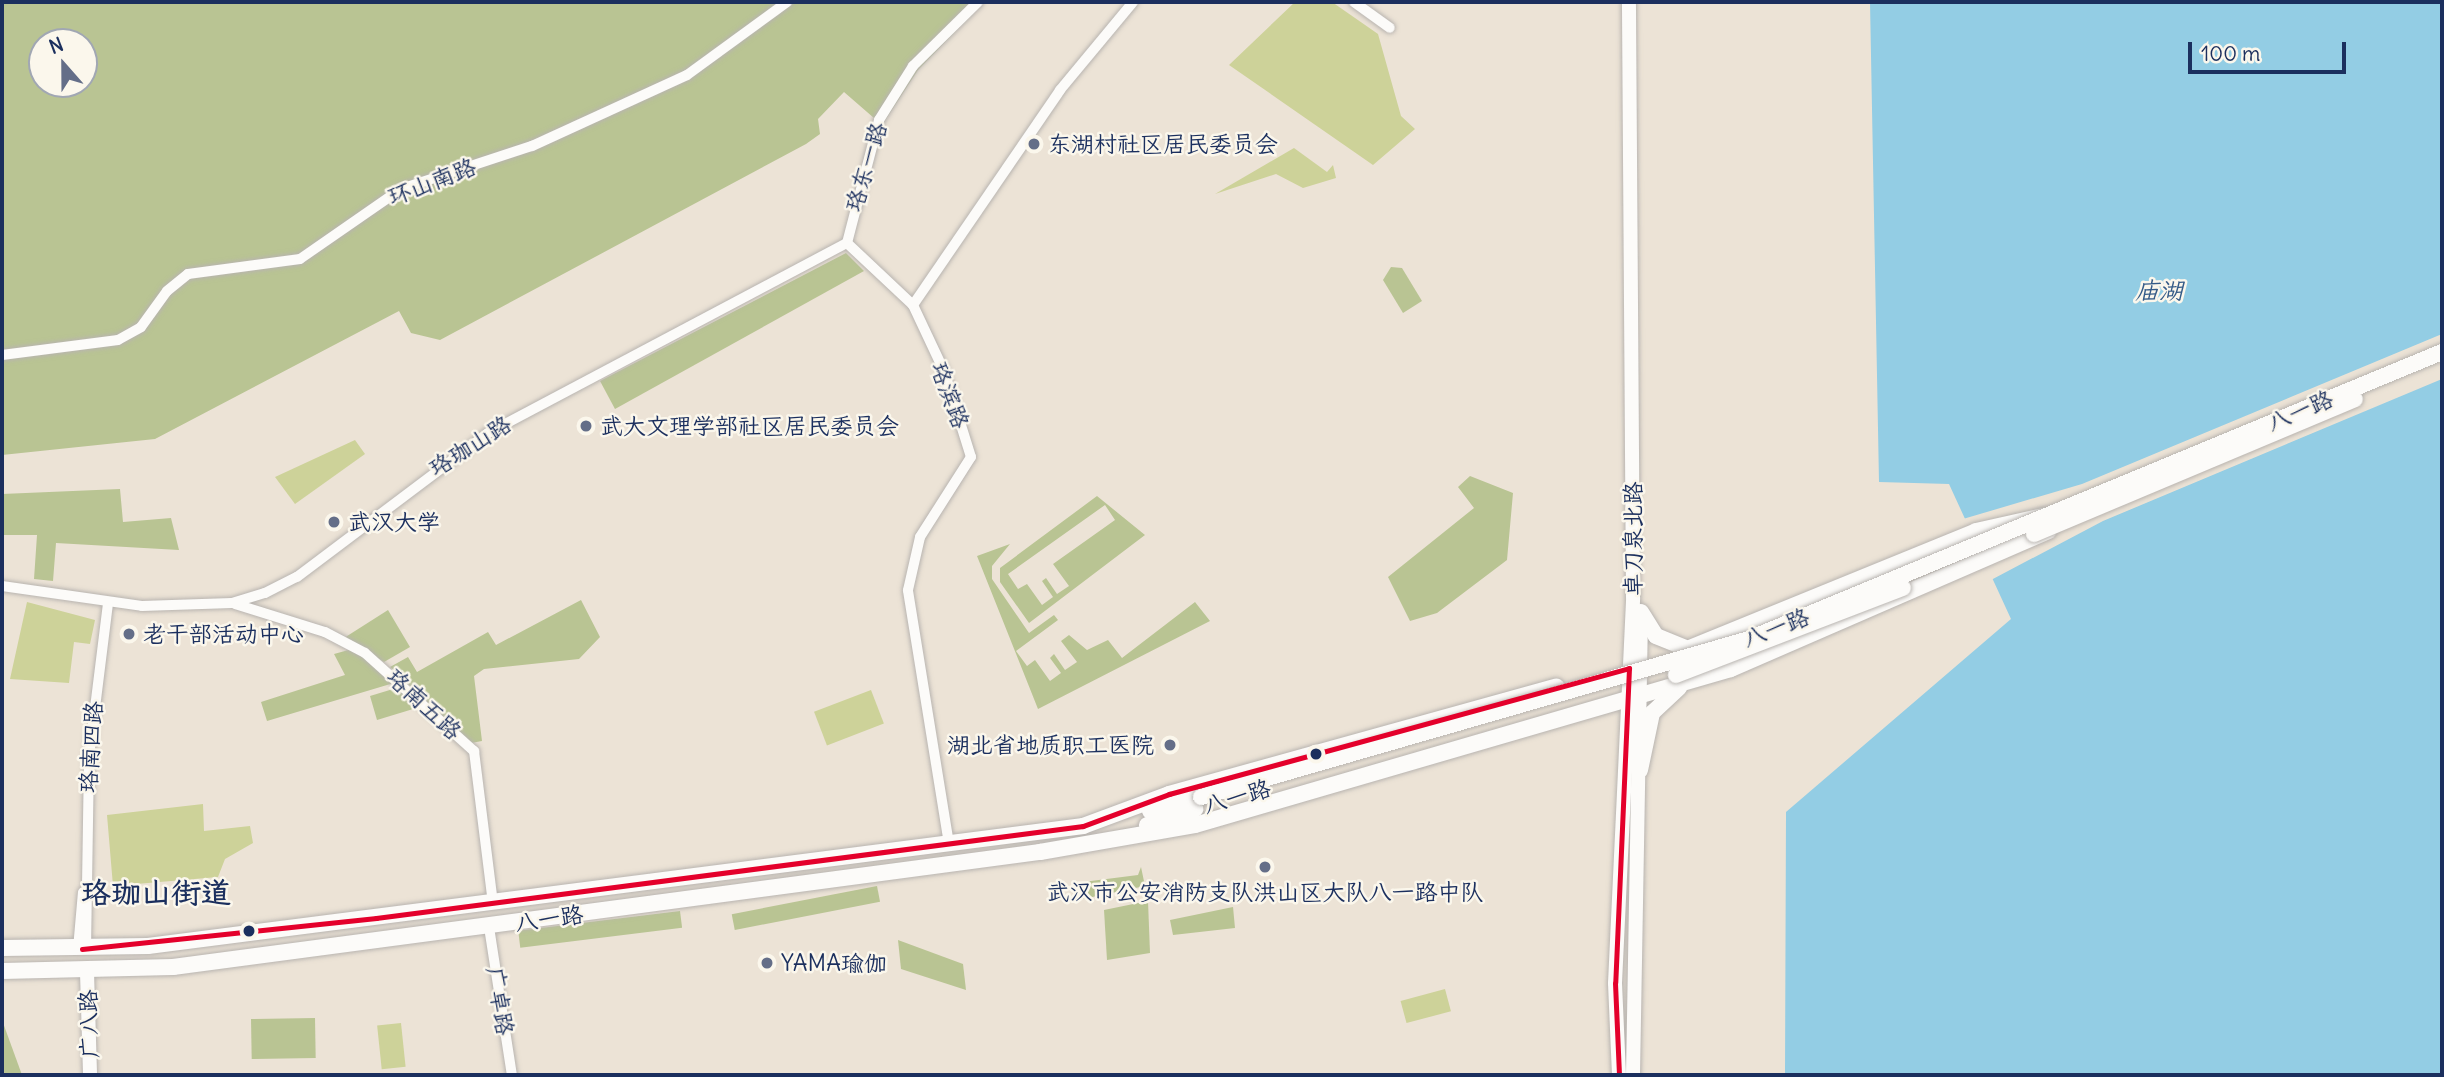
<!DOCTYPE html>
<meta charset="utf-8">
<style>
body{margin:0}
#map{position:relative;width:2444px;height:1077px;overflow:hidden;background:#ece3d6;font-family:Delius,"LXGW WenKai TC",sans-serif}
div>[style]{position:absolute}
.green>*{inset:0;background:#cdd299;transform-origin:0 0}
.forest>*{inset:0;background:#b9c493;transform-origin:0 0}
.water>*{inset:0;background:#93cde4}
.pier>*{inset:0;background:#ece3d6}
.roads{filter:drop-shadow(0 0 2px #b8b4b0) drop-shadow(0 0 2px #b8b4b0)}
.minor>*{height:10px;margin:-5px;padding:0 5px;transform-origin:5px;border-radius:5px;background:#fcfbf9}
.tertiary>*{height:14px;margin:-7px;padding:0 7px;transform-origin:7px;border-radius:7px;background:#fcfbf9}
.secondary>*{height:16px;margin:-8px;padding:0 8px;transform-origin:8px;border-radius:8px;background:#fcfbf9}
.bridges{filter:drop-shadow(0 0 2px #b8b4b0) drop-shadow(0 0 2px #b8b4b0)}
.secondary-bridge>*{height:16px;margin:-8px;padding:0 8px;transform-origin:8px;border-radius:8px;background:#fcfbf9}
.bus-1>*{height:5px;margin:-2.5px;padding:0 2.5px;transform-origin:2.5px;border-radius:2.5px;background:#e4002b}
.dots>*{width:19px;height:19px;translate:-50% -50%;box-sizing:border-box;border:4px solid #fbf7ec;border-radius:50%}
span{translate:-50% -50%;white-space:nowrap;text-align:center;line-height:1.15;-webkit-text-stroke:5px #fbf7ec;paint-order:stroke}
.poi-label{font-size:23px;color:#1b2f5e}
.left{translate:0 -50%;text-align:left}
.right{translate:-100% -50%;text-align:right}
.street-label{font-size:23px;color:#1b2f5e}
.water-label{font-size:24px;color:#345b88;font-style:italic}
.district-label{font-size:30px;color:#1b2f5e;font-weight:700}
.frame{position:absolute;inset:0;border:4px solid #1b2f5e;pointer-events:none}
.north{position:absolute;left:28px;top:28px;width:70px;height:70px;box-sizing:border-box;background:#fbf7ec;border:2px solid #a1a7b3;border-radius:50%;rotate:339deg;font-size:19px;font-weight:700;line-height:28px;text-align:center;color:#1b2f5e}
.north::after{content:'';display:block;margin:auto;width:24px;height:32px;background:#646e88;clip-path:polygon(50% 0,100% 100%,50% 72%,0 100%)}
.scale{position:absolute;left:2188px;top:42px;width:158px;height:32px;box-sizing:border-box;border:4px solid #1b2f5e;border-top:0;padding-left:9px;font-size:21px;line-height:24px;white-space:nowrap;color:#1b2f5e;-webkit-text-stroke:5px #fbf7ec;paint-order:stroke}
</style>
<div id="map">
<div class="green">
<div style="clip-path:polygon(1295px 2px,1332px 2px,1378px 34px,1401px 116px,1415px 129px,1373px 165px,1229px 65px)"></div>
<div style="clip-path:polygon(1294px 148px,1327px 172px,1333px 165px,1336px 178px,1303px 188px,1276px 174px,1215px 194px)"></div>
<div style="clip-path:polygon(355px 440px,365px 454px,295px 504px,275px 477px)"></div>
<div style="clip-path:polygon(27px 602px,95px 620px,90px 644px,74px 642px,69px 683px,10px 679px)"></div>
<div style="left:871px;top:690px;width:36px;height:61px;rotate:69deg"></div>
<div style="clip-path:polygon(203px 804px,204px 831px,250px 826px,253px 843px,225px 859px,218px 877px,113px 886px,107px 815px)"></div>
<div style="left:1445px;top:989px;width:23px;height:46px;rotate:75deg"></div>
<div style="left:401px;top:1023px;width:44px;height:24px;rotate:84deg"></div>
</div>
<div class="forest">
<div style="clip-path:polygon(evenodd,2px 2px,984px 2px,918px 70px,882px 125px,844px 92px,818px 119px,820px 134px,806px 144px,440px 340px,411px 333px,399px 311px,155px 439px,2px 455px,2px 2px,42px 42px,84px 42px,84px 84px,42px 84px,42px 42px)"></div>
<div style="clip-path:polygon(846px 253px,864px 271px,615px 409px,600px 381px)"></div>
<div style="clip-path:polygon(1391px 267px,1402px 268px,1422px 301px,1403px 313px,1383px 280px)"></div>
<div style="clip-path:polygon(1470px 476px,1513px 493px,1507px 560px,1437px 613px,1410px 621px,1388px 577px,1474px 508px,1458px 487px)"></div>
<div style="clip-path:polygon(120px 489px,123px 522px,171px 518px,179px 550px,56px 543px,53px 581px,34px 579px,37px 535px,2px 535px,2px 494px)"></div>
<div style="clip-path:polygon(evenodd,1097px 496px,1145px 535px,1029px 623px,1000px 582px,1000px 568px,1097px 496px,1105px 505px,1115px 520px,1053px 564px,1069px 586px,1057px 594px,1046px 578px,1042px 581px,1053px 597px,1042px 605px,1027px 584px,1018px 589px,1008px 574px,1105px 505px)"></div>
<div style="clip-path:polygon(1010px 544px,992px 566px,992px 579px,1029px 633px,1054px 615px,1058px 620px,1016px 651px,1027px 666px,1035px 660px,1050px 681px,1061px 673px,1050px 658px,1054px 654px,1065px 670px,1077px 662px,1061px 641px,1069px 635px,1087px 650px,1108px 640px,1122px 658px,1195px 602px,1210px 621px,1038px 709px,977px 556px)"></div>
<div style="clip-path:polygon(581px 600px,600px 637px,579px 659px,484px 669px,474px 676px,482px 741px,471px 743px,390px 667px,408px 657px,417px 672px,488px 632px,496px 645px)"></div>
<div style="clip-path:polygon(388px 610px,410px 647px,384px 662px,344px 638px)"></div>
<div style="clip-path:polygon(352px 649px,397px 682px,267px 721px,261px 702px,345px 675px,334px 654px)"></div>
<div style="clip-path:polygon(403px 686px,423px 706px,377px 720px,370px 696px)"></div>
<div style="clip-path:polygon(1141px 867px,1145px 886px,1078px 900px,1075px 883px,1138px 875px)"></div>
<div style="left:877px;top:886px;width:16px;height:148px;rotate:79deg"></div>
<div style="clip-path:polygon(1148px 901px,1150px 953px,1107px 960px,1104px 910px)"></div>
<div style="clip-path:polygon(1233px 907px,1235px 928px,1173px 935px,1170px 920px)"></div>
<div style="left:680px;top:911px;width:17px;height:163px;rotate:83deg"></div>
<div style="clip-path:polygon(898px 940px,963px 964px,966px 990px,901px 969px)"></div>
<div style="left:315px;top:1018px;width:40px;height:64px;rotate:89deg"></div>
<div style="clip-path:polygon(2px 1020px,22px 1075px,2px 1075px)"></div>
</div>
<div class="water">
<div style="clip-path:polygon(1870px 2px,2442px 2px,2442px 1075px,1785px 1075px,1786px 812px,2011px 619px,1949px 484px,1879px 482px)"></div>
</div>
<div class="pier">
<div style="clip-path:polygon(2442px 334px,2442px 379px,2103px 521px,1991px 580px,1963px 519px,2082px 484px)"></div>
</div>
<div class="roads">
<div class="minor">
<div style="left:1354px;top:2px;width:44px;rotate:35.8deg"></div>
<div style="left:847px;top:243px;width:127px;rotate:-75.4deg"></div>
<div style="left:879px;top:120px;width:64px;rotate:-57.8deg"></div>
<div style="left:913px;top:66px;width:91px;rotate:-44.6deg"></div>
<div style="left:847px;top:243px;width:91px;rotate:43.2deg"></div>
<div style="left:2px;top:355px;width:117px;rotate:-7.4deg"></div>
<div style="left:118px;top:340px;width:26px;rotate:-29deg"></div>
<div style="left:141px;top:327px;width:44px;rotate:-54.2deg"></div>
<div style="left:167px;top:291px;width:27px;rotate:-39deg"></div>
<div style="left:188px;top:274px;width:113px;rotate:-7.6deg"></div>
<div style="left:300px;top:259px;width:123px;rotate:-34.7deg"></div>
<div style="left:401px;top:189px;width:138px;rotate:-18.2deg"></div>
<div style="left:532px;top:146px;width:170px;rotate:-24.6deg"></div>
<div style="left:687px;top:75px;width:124px;rotate:-36.1deg"></div>
<div style="left:2px;top:586px;width:141px;rotate:8.1deg"></div>
<div style="left:142px;top:606px;width:90px;rotate:-1.9deg"></div>
<div style="left:232px;top:603px;width:34px;rotate:-17deg"></div>
<div style="left:265px;top:593px;width:36px;rotate:-27deg"></div>
<div style="left:297px;top:577px;width:239px;rotate:-37deg"></div>
<div style="left:488px;top:433px;width:406px;rotate:-27.9deg"></div>
<div style="left:235px;top:604px;width:94px;rotate:17.3deg"></div>
<div style="left:325px;top:632px;width:45px;rotate:27.7deg"></div>
<div style="left:365px;top:653px;width:147px;rotate:42deg"></div>
<div style="left:474px;top:751px;width:153px;rotate:82.9deg"></div>
<div style="left:949px;top:844px;width:257px;rotate:-99.2deg"></div>
<div style="left:908px;top:590px;width:54px;rotate:-77.2deg"></div>
<div style="left:920px;top:537px;width:95px;rotate:-57.5deg"></div>
<div style="left:971px;top:457px;width:90px;rotate:-107.4deg"></div>
<div style="left:944px;top:371px;width:73px;rotate:-115.2deg"></div>
<div style="left:913px;top:305px;width:260px;rotate:-55.6deg"></div>
<div style="left:1060px;top:90px;width:114px;rotate:-50.3deg"></div>
<div style="left:489px;top:927px;width:150px;rotate:81.2deg"></div>
<div style="left:78px;top:949px;width:57px;rotate:-85deg"></div>
<div style="left:86px;top:949px;width:193px;rotate:-89.1deg"></div>
<div style="left:89px;top:756px;width:154px;rotate:-82.9deg"></div>
</div>
<div class="tertiary">
<div style="left:87px;top:972px;width:103px;rotate:88.3deg"></div>
<div style="left:1619px;top:1075px;width:92px;rotate:-92.5deg"></div>
<div style="left:1615px;top:983px;width:386px;rotate:-87.3deg"></div>
<div style="left:1633px;top:597px;width:595px;rotate:-90.39deg"></div>
<div style="left:1633px;top:1075px;width:460px;rotate:-89deg"></div>
</div>
<div class="secondary">
<div style="left:1641px;top:612px;width:28px;rotate:58deg"></div>
<div style="left:1656px;top:636px;width:35px;rotate:22deg"></div>
<div style="left:1685px;top:650px;width:314px;rotate:-22.2deg"></div>
<div style="left:1976px;top:531px;width:69px;rotate:-12.6deg"></div>
<div style="left:1640px;top:770px;width:58px;rotate:-78.1deg"></div>
<div style="left:1652px;top:713px;width:37px;rotate:-43deg"></div>
<div style="left:1150px;top:811px;width:53px;rotate:-15.4deg"></div>
<div style="left:1147px;top:825px;width:51px;rotate:-18.4deg"></div>
<div style="left:2px;top:948px;width:146px;rotate:-0.8deg"></div>
<div style="left:148px;top:946px;width:943px;rotate:-7.31deg"></div>
<div style="left:1083px;top:826px;width:92px;rotate:-20.4deg"></div>
<div style="left:1169px;top:794px;width:402px;rotate:-15.5deg"></div>
<div style="left:2px;top:971px;width:171px;rotate:-1.3deg"></div>
<div style="left:173px;top:967px;width:875px;rotate:-7.56deg"></div>
<div style="left:1040px;top:852px;width:157px;rotate:-9.9deg"></div>
<div style="left:1195px;top:825px;width:558px;rotate:-16.23deg"></div>
<div style="left:1731px;top:669px;width:346px;rotate:-23.5deg"></div>
</div>
</div>
<div class="bridges">
<div class="secondary-bridge">
<div style="left:2034px;top:534px;width:348px;rotate:-22.8deg"></div>
<div style="left:1676px;top:675px;width:243px;rotate:-21deg"></div>
<div style="left:1201px;top:797px;width:570px;rotate:-16.08deg"></div>
<div style="left:1749px;top:639px;width:750px;rotate:-22.5deg"></div>
</div>
</div>
<div class="bus-1">
<div style="left:82px;top:949px;width:296px;rotate:-6deg"></div>
<div style="left:376px;top:918px;width:713px;rotate:-7.41deg"></div>
<div style="left:1083px;top:826px;width:92px;rotate:-20.4deg"></div>
<div style="left:1169px;top:794px;width:477px;rotate:-15.3deg"></div>
<div style="left:1629px;top:668px;width:315px;rotate:92.5deg"></div>
<div style="left:1615px;top:983px;width:92px;rotate:87.5deg"></div>
</div>
<div class="dots">
<div style="left:1034px;top:144px;background:#646e88"></div>
<div style="left:586px;top:426px;background:#646e88"></div>
<div style="left:334px;top:522px;background:#646e88"></div>
<div style="left:129px;top:634px;background:#646e88"></div>
<div style="left:1170px;top:745px;background:#646e88"></div>
<div style="left:1316px;top:754px;background:#1b2f5e"></div>
<div style="left:1265px;top:867px;background:#646e88"></div>
<div style="left:249px;top:931px;background:#1b2f5e"></div>
<div style="left:767px;top:963px;background:#646e88"></div>
</div>
<div class="poi-label">
<span class="left" style="left:1048px;top:144px">东湖村社区居民委员会</span>
<span class="left" style="left:600px;top:426px">武大文理学部社区居民委员会</span>
<span class="left" style="left:348px;top:522px">武汉大学</span>
<span class="left" style="left:143px;top:634px">老干部活动中心</span>
<span class="right" style="left:1154px;top:745px">湖北省地质职工医院</span>
<span style="left:1265px;top:892px">武汉市公安消防支队洪山区大队八一路中队</span>
<span class="left" style="left:781px;top:963px">YAMA瑜伽</span>
</div>
<div class="street-label">
<span style="left:866px;top:167px;rotate:-73deg">珞东一路</span>
<span style="left:432px;top:182px;rotate:-21deg">环山南路</span>
<span style="left:950px;top:395px;rotate:70deg">珞滨路</span>
<span style="left:2300px;top:411px;rotate:-23deg">八一路</span>
<span style="left:470px;top:446px;rotate:-32deg">珞珈山路</span>
<span style="left:1633px;top:539px;rotate:-90deg">卓刀泉北路</span>
<span style="left:1776px;top:628px;rotate:-21deg">八一路</span>
<span style="left:424px;top:704px;rotate:43deg">珞南五路</span>
<span style="left:91px;top:747px;rotate:-86deg">珞南四路</span>
<span style="left:1237px;top:797px;rotate:-16deg">八一路</span>
<span style="left:549px;top:919px;rotate:-8deg">八一路</span>
<span style="left:500px;top:1001px;rotate:81deg">广卓路</span>
<span style="left:89px;top:1024px;rotate:-92deg">广八路</span>
</div>
<div class="water-label">
<span style="left:2159px;top:291px">庙湖</span>
</div>
<div class="district-label">
<span style="left:156px;top:892px">珞珈山街道</span>
</div>
<div class="frame"></div>
<div class="north">N</div>
<div class="scale">100 m</div>
</div>
